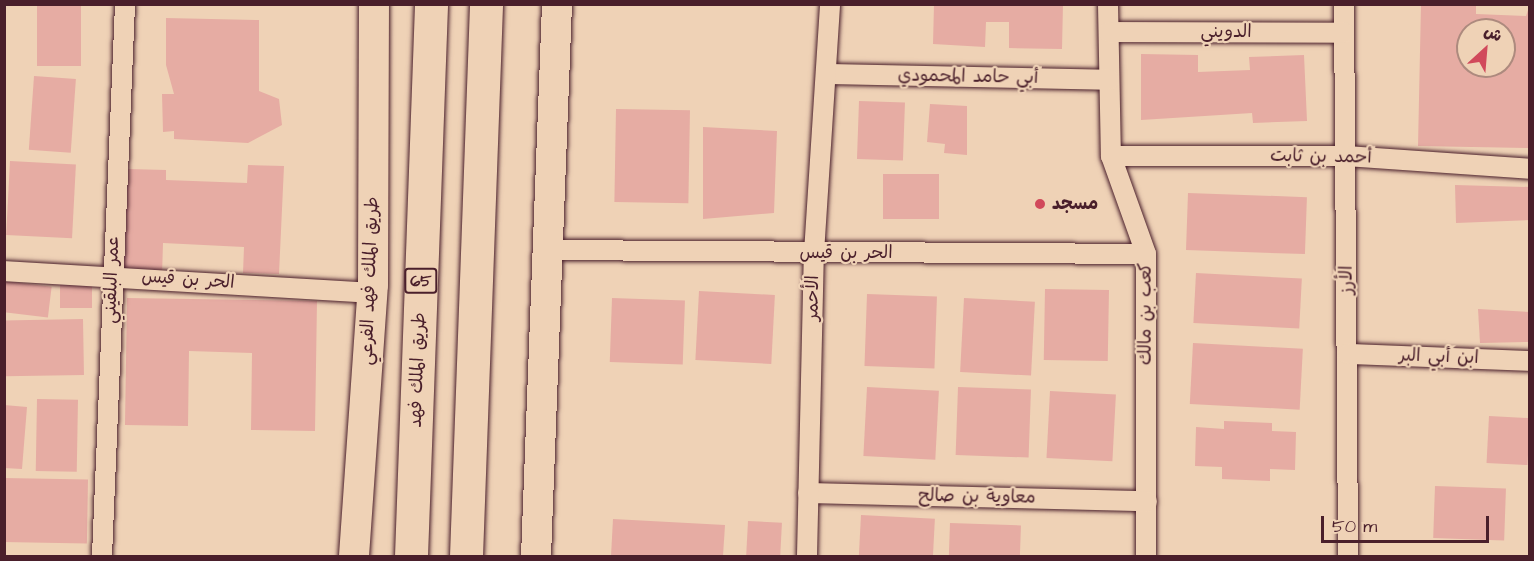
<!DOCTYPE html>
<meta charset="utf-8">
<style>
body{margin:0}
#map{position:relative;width:1534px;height:561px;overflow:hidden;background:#efd2b6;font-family:"Architects Daughter","Playpen Sans Arabic",sans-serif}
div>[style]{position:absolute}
.building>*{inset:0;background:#e6aca3;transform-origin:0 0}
.roads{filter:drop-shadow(0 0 2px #4a1f2b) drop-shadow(0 0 2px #4a1f2b)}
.minor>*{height:20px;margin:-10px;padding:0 10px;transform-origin:10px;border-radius:10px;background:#efd2b6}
.primary>*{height:30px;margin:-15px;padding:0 15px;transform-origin:15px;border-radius:15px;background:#efd2b6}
.motorway>*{height:33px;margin:-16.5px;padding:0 16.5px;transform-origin:16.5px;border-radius:16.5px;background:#efd2b6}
.dots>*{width:16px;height:16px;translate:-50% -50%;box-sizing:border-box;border:3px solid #efd2b6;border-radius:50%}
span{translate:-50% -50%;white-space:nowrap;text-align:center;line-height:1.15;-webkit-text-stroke:4.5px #efd2b6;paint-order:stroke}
.shield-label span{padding:2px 4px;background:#efd2b6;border:2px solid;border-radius:4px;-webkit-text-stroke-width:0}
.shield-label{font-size:16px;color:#4a1f2b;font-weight:700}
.street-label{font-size:18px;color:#4a1f2b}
.poi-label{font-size:18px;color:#4a1f2b;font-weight:700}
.left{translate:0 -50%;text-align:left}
.frame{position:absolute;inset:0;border:6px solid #4a1f2b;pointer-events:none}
.north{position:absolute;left:1456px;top:18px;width:60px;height:60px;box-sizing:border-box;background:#efd2b6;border:2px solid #ad8a7e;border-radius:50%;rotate:26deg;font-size:16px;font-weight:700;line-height:24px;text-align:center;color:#4a1f2b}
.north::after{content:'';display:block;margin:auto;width:21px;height:27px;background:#d1495b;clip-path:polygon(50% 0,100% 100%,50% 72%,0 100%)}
.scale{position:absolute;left:1321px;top:516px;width:168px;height:27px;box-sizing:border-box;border:3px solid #4a1f2b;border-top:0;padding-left:8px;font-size:18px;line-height:21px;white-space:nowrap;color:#4a1f2b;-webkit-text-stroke:4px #efd2b6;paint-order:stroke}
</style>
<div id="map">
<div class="building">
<div style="left:37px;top:4px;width:44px;height:62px"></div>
<div style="clip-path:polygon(934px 4px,1063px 4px,1062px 49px,1009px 48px,1009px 22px,986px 22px,985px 47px,933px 44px)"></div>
<div style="clip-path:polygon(evenodd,1421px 4px,1476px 4px,1476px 14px,1526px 16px,1530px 4px,1530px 148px,1418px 146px,1421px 4px,1468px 30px,1504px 30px,1504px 66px,1468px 66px,1468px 30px)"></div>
<div style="clip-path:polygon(166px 18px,259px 20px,259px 91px,279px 99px,282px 125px,248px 143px,174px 139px,174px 131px,163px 132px,162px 94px,174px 94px,166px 65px)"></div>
<div style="clip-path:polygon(1141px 54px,1198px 55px,1198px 72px,1250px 70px,1249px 57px,1304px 55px,1307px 121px,1253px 123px,1252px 113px,1141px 120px)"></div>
<div style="left:34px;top:76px;width:42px;height:74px;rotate:4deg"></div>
<div style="left:859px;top:101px;width:46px;height:58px;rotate:2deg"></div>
<div style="clip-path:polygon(930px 104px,967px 106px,967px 155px,944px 153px,945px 144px,927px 142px)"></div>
<div style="left:616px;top:109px;width:74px;height:93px;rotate:1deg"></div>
<div style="clip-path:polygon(703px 127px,777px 131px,774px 213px,703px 219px)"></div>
<div style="left:10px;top:161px;width:66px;height:74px;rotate:3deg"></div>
<div style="clip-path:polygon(248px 165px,284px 166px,279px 274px,243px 273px,244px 247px,163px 243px,162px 276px,123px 274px,128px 169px,166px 170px,166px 180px,247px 183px)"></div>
<div style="left:883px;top:174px;width:56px;height:45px"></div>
<div style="clip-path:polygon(1455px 185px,1530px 187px,1530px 220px,1456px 223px)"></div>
<div style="left:1188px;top:193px;width:119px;height:57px;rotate:2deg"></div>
<div style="left:1196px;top:273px;width:106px;height:50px;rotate:3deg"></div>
<div style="left:92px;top:275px;width:33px;height:32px;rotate:90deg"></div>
<div style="left:4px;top:281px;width:48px;height:31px;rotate:7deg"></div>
<div style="left:1045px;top:289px;width:64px;height:71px;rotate:1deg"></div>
<div style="left:699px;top:291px;width:76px;height:69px;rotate:3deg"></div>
<div style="left:867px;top:294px;width:70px;height:72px;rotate:2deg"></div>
<div style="clip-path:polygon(127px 298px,317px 301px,315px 431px,251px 430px,252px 353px,189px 351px,188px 426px,125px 425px)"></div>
<div style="left:612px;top:298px;width:73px;height:64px;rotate:2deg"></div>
<div style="left:964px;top:298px;width:71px;height:74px;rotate:3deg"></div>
<div style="clip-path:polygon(1478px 309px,1530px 312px,1530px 342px,1480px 343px)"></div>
<div style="left:83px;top:319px;width:56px;height:79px;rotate:89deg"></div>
<div style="left:1193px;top:343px;width:110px;height:61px;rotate:3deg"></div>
<div style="left:867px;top:387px;width:72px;height:69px;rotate:3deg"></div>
<div style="left:958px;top:387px;width:73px;height:68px;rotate:2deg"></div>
<div style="left:1050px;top:391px;width:66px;height:67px;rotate:3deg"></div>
<div style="left:37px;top:399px;width:41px;height:72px;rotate:1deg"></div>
<div style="clip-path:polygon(4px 405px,27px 407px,22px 469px,4px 468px)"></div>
<div style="left:1489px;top:416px;width:41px;height:47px;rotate:3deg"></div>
<div style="clip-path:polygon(1224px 421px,1272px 423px,1272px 431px,1296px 432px,1295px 470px,1270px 469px,1270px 481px,1222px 479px,1222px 467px,1195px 466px,1196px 427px,1224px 429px)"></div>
<div style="left:4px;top:478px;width:84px;height:64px;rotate:1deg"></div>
<div style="left:1435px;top:486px;width:71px;height:52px;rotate:2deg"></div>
<div style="left:861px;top:515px;width:74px;height:41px;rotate:3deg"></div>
<div style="clip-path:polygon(613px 519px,725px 525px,723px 556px,611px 556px)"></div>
<div style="left:748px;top:521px;width:34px;height:35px;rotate:3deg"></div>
<div style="left:950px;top:523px;width:71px;height:33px;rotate:2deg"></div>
</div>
<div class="roads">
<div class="minor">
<div style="left:1108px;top:4px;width:152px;rotate:88.9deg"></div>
<div style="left:1111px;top:156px;width:104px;rotate:70.3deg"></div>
<div style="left:1146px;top:254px;width:302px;rotate:90deg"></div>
<div style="left:1344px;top:4px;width:552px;rotate:89.58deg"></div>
<div style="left:1109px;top:32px;width:235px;rotate:0.2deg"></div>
<div style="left:827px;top:74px;width:282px;rotate:1.2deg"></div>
<div style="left:1111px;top:156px;width:235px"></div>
<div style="left:1346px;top:156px;width:184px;rotate:4deg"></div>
<div style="left:546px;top:250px;width:600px;rotate:0.38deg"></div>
<div style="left:4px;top:271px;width:369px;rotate:3.4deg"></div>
<div style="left:1348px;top:354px;width:182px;rotate:2.2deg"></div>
<div style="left:808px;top:493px;width:339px;rotate:1.4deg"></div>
<div style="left:102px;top:556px;width:552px;rotate:-87.61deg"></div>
<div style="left:807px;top:556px;width:303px;rotate:-88.7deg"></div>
<div style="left:814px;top:253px;width:250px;rotate:-86.3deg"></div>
</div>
<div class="primary">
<div style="left:354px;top:556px;width:272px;rotate:-86deg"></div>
<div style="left:373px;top:285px;width:281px;rotate:-89.8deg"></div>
<div style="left:536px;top:556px;width:552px;rotate:-87.82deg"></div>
</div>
<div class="motorway">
<div style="left:411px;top:556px;width:552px;rotate:-87.92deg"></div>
<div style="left:466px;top:556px;width:552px;rotate:-87.92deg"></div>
</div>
</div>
<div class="dots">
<div style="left:1040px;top:204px;background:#d1495b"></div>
</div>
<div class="shield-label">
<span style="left:421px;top:281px">65</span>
</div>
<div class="street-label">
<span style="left:1226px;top:32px">الدويني</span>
<span style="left:968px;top:77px;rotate:1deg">أبي حامد المحمودي</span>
<span style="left:1321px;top:157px;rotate:1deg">أحمد بن ثابت</span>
<span style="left:846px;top:253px">الحر بن قيس</span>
<span style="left:112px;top:280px;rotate:-88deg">عمر البلقيني</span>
<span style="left:188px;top:280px;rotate:4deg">الحر بن قيس</span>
<span style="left:1347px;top:280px;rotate:-90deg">الأرز</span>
<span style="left:370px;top:281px;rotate:-88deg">طريق الملك فهد الفرعي</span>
<span style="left:813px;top:298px;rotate:-89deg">الأحمر</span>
<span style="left:1146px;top:314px;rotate:-90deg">كعب بن مالك</span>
<span style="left:1439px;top:357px;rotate:2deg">ابن أبي البر</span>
<span style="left:418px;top:370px;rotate:-88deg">طريق الملك فهد</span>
<span style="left:977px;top:497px;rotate:1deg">معاوية بن صالح</span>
</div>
<div class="poi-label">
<span class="left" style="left:1052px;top:204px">مسجد</span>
</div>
<div class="frame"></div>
<div class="north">ش</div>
<div class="scale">50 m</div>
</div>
